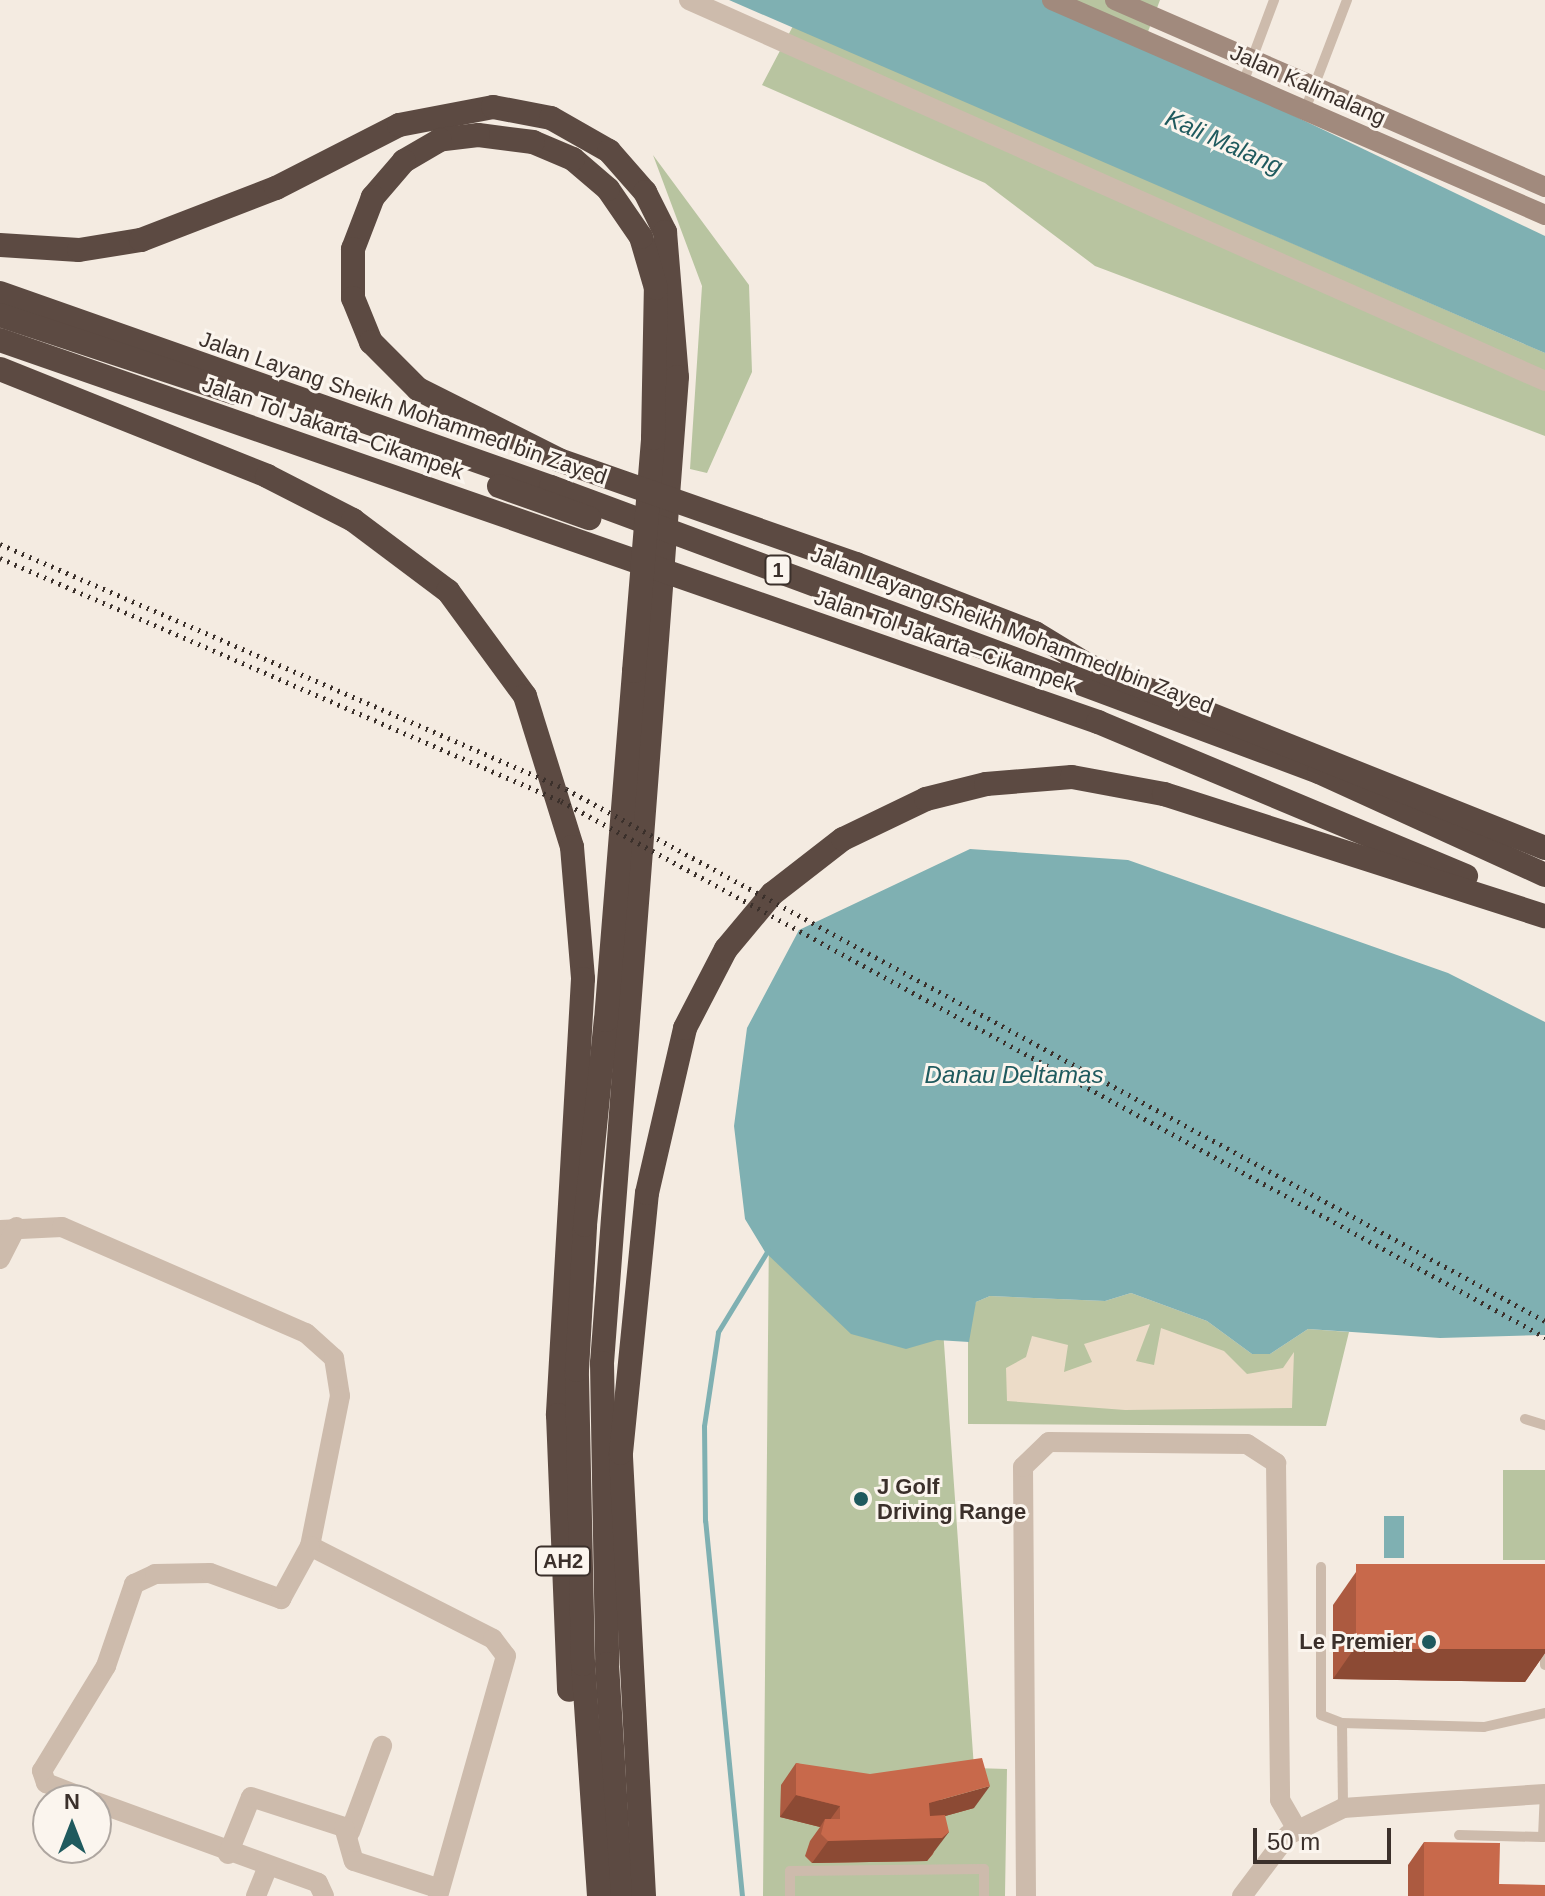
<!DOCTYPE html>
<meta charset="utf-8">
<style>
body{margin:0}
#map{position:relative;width:1545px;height:1896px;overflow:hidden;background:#f4ebe1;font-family:Helvetica,sans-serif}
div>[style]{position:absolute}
.green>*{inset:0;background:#b8c4a0;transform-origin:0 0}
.plaza>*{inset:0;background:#ecdcc8}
.water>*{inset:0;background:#7fb0b2;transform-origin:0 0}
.stream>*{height:5px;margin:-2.5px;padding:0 2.5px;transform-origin:2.5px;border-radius:2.5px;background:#7fb0b2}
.lane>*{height:10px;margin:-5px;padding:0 5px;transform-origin:5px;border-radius:5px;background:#cdbbac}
.street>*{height:20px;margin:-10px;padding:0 10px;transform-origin:10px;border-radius:10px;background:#cdbbac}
.secondary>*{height:20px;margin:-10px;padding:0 10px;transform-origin:10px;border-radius:10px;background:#a18a7d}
.highway>*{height:24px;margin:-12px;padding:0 12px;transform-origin:12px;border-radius:12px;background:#5c4a42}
.rail>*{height:5px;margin-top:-2.5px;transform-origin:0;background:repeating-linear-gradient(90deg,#3b302b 0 2px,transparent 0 8px)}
.wall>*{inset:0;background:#ac5a40}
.shaded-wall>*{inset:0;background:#8c4a34}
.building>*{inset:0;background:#c8694b;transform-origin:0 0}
.dots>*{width:22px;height:22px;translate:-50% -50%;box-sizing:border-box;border:4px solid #fbf5ee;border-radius:50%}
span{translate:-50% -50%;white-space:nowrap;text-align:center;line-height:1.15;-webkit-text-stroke:6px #fbf5ee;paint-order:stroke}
.shield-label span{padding:2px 6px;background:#fbf5ee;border:2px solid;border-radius:6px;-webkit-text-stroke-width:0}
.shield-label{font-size:20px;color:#3b302b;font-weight:700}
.street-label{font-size:22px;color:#3b302b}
.poi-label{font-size:22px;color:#3b302b;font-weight:700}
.left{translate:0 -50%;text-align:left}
.right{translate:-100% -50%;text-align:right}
.water-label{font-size:24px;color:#1f5a5e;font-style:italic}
.north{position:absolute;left:32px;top:1784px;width:80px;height:80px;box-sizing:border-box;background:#fbf5ee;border:2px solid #aea6a0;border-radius:50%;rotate:0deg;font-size:22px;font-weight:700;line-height:32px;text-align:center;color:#3b302b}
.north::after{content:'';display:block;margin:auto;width:28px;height:36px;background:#1f5a5e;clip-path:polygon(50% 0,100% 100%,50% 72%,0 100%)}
.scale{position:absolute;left:1253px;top:1828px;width:138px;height:36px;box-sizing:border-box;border:4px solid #3b302b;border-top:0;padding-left:10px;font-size:24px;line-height:28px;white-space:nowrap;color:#3b302b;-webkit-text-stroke:6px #fbf5ee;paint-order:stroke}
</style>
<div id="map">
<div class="green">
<div style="clip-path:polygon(1055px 0,1160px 0,1146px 37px)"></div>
<div style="clip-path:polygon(793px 26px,1545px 353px,1545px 436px,1095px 266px,985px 183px,762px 85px)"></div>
<div style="clip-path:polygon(653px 155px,749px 285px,752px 372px,707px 473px,690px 469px,702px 286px)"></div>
<div style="clip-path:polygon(769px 1227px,936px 1230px,974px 1768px,1007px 1769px,1005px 1896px,763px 1896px)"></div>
<div style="clip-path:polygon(1131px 1293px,1207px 1321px,1252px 1354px,1270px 1354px,1308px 1329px,1349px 1332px,1326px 1426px,968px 1424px,968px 1319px,976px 1302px,990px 1296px,1105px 1301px)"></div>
<div style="left:1503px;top:1470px;width:42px;height:90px"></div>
</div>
<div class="plaza">
<div style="clip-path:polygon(1150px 1324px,1136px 1361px,1154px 1365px,1161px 1328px,1224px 1351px,1247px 1374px,1283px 1368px,1294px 1352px,1292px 1408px,1125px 1410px,1007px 1401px,1006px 1368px,1026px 1357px,1032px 1336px,1068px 1345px,1064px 1372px,1092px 1362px,1084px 1344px)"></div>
</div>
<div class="water">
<div style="clip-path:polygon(729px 0,1052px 0,1545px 236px,1545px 353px)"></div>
<div style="clip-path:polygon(970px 849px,1128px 860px,1448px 973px,1545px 1022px,1545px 1335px,1440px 1338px,1308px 1329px,1270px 1354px,1252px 1354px,1207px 1321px,1131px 1293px,1105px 1301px,990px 1296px,976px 1302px,969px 1342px,937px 1340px,906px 1349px,851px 1334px,765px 1252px,745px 1219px,734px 1126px,747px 1028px,799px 930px)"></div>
<div style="left:1384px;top:1516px;width:20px;height:42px"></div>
</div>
<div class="stream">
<div style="left:742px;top:1896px;width:377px;rotate:-95.6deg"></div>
<div style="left:705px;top:1521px;width:95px;rotate:-90.6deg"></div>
<div style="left:704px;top:1426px;width:95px;rotate:-81.5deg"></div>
<div style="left:718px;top:1332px;width:96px;rotate:-58.6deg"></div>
</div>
<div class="lane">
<div style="left:1243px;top:83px;width:89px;rotate:-69.5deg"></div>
<div style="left:1305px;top:110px;width:118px;rotate:-69.1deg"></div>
<div style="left:1525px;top:1419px;width:21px;rotate:17deg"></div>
<div style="left:1321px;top:1567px;width:148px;rotate:90deg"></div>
<div style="left:1321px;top:1715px;width:22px;rotate:21deg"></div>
<div style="left:1342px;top:1723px;width:85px;rotate:89.3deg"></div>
<div style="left:1545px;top:1643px;width:22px;rotate:90deg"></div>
<div style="left:1342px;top:1723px;width:142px;rotate:1.6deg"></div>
<div style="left:1484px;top:1727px;width:63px;rotate:-12.9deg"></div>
<div style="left:1459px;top:1835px;width:84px;rotate:1.4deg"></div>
<div style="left:1543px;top:1837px;width:45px;rotate:-87.5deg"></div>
<div style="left:790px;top:1896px;width:25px;rotate:-90deg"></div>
<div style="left:790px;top:1871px;width:194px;rotate:-0.6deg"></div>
<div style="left:984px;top:1869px;width:27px;rotate:90deg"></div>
</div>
<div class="street">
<div style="left:689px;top:0;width:937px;rotate:23.99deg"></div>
<div style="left:0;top:1230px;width:62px;rotate:-2.8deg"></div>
<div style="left:62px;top:1227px;width:266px;rotate:23.5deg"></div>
<div style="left:306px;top:1333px;width:38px;rotate:42deg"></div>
<div style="left:334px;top:1358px;width:38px;rotate:81deg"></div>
<div style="left:340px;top:1396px;width:153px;rotate:101.3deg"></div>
<div style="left:310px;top:1546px;width:205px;rotate:26.9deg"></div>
<div style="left:493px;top:1639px;width:21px;rotate:53deg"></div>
<div style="left:506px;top:1656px;width:249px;rotate:105.8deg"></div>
<div style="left:0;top:1259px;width:36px;rotate:-63deg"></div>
<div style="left:90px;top:1800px;width:47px;rotate:-158.9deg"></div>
<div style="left:46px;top:1783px;width:13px;rotate:-108deg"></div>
<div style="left:42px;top:1771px;width:123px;rotate:-58.6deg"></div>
<div style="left:106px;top:1666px;width:87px;rotate:-71.1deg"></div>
<div style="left:134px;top:1584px;width:23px;rotate:-25deg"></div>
<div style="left:155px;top:1574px;width:55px;rotate:-1deg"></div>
<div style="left:210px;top:1573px;width:76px;rotate:20.1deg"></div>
<div style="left:281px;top:1599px;width:60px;rotate:-61.3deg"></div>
<div style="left:96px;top:1802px;width:236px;rotate:20deg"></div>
<div style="left:318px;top:1883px;width:14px;rotate:65deg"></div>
<div style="left:350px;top:1832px;width:92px;rotate:-69.6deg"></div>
<div style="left:228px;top:1854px;width:61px;rotate:-68deg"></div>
<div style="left:251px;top:1797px;width:98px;rotate:17.9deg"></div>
<div style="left:344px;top:1827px;width:35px;rotate:74deg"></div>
<div style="left:354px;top:1861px;width:90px;rotate:18deg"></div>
<div style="left:256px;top:1896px;width:29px;rotate:-68deg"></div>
<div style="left:1026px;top:1896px;width:429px;rotate:-90.4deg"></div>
<div style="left:1023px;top:1467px;width:36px;rotate:-44deg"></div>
<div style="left:1049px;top:1442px;width:198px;rotate:0.6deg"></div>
<div style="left:1247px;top:1444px;width:35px;rotate:33deg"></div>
<div style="left:1276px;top:1463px;width:337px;rotate:89.3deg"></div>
<div style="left:1280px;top:1800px;width:34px;rotate:60deg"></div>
<div style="left:1242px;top:1896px;width:76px;rotate:-53deg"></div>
<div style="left:1288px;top:1835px;width:61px;rotate:-26.1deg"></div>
<div style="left:1343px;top:1808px;width:202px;rotate:-4deg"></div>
</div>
<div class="secondary">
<div style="left:1052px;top:0;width:538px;rotate:23.56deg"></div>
<div style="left:1115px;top:0;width:469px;rotate:23.5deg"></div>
</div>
<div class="highway">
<div style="left:0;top:245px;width:79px;rotate:3.6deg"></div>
<div style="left:79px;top:250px;width:63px;rotate:-9.2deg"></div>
<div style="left:141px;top:240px;width:145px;rotate:-21.1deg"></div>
<div style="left:276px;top:188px;width:138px;rotate:-27.1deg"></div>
<div style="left:399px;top:125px;width:96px;rotate:-10.8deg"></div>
<div style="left:493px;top:107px;width:59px;rotate:10.7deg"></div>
<div style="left:551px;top:118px;width:67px;rotate:29.6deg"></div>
<div style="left:609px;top:151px;width:55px;rotate:48.7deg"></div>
<div style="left:645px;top:192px;width:45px;rotate:63.4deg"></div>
<div style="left:665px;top:232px;width:145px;rotate:85.3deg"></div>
<div style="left:677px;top:377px;width:989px;rotate:94.35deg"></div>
<div style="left:602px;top:1363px;width:301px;rotate:89deg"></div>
<div style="left:607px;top:1664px;width:232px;rotate:86.5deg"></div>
<div style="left:0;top:293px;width:584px;rotate:19.4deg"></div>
<div style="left:551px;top:487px;width:819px;rotate:20.36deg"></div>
<div style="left:1319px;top:772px;width:248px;rotate:24.5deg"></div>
<div style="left:0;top:315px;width:247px;rotate:18.4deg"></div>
<div style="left:0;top:340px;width:1163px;rotate:19.18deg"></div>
<div style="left:1098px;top:722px;width:399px;rotate:22.7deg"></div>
<div style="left:0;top:369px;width:288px;rotate:21.8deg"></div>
<div style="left:267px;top:476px;width:97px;rotate:27.1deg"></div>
<div style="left:353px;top:520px;width:119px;rotate:36.8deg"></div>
<div style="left:448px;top:591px;width:130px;rotate:53.7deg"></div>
<div style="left:525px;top:696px;width:158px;rotate:72.7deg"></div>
<div style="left:572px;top:847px;width:132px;rotate:85.2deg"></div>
<div style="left:583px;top:979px;width:437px;rotate:93.3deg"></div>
<div style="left:558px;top:1415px;width:275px;rotate:87.7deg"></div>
<div style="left:499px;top:486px;width:96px;rotate:19.6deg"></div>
<div style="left:1072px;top:659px;width:509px;rotate:21.78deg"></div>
<div style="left:599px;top:1896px;width:233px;rotate:-93.9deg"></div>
<div style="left:583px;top:1664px;width:294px;rotate:-91.2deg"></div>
<div style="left:577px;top:1370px;width:145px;rotate:-86.8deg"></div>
<div style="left:585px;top:1225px;width:206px;rotate:-84.2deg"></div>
<div style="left:606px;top:1020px;width:350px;rotate:-85.4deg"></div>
<div style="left:634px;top:671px;width:234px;rotate:-85.3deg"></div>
<div style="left:653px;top:438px;width:150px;rotate:-88.9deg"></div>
<div style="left:656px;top:288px;width:53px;rotate:-106.4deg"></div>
<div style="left:641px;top:237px;width:58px;rotate:-124.5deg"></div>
<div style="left:608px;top:189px;width:46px;rotate:-139.4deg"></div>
<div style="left:573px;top:159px;width:43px;rotate:-157deg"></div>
<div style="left:533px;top:142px;width:55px;rotate:-172.7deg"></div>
<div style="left:478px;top:135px;width:38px;rotate:173deg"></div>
<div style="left:440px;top:140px;width:42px;rotate:149.7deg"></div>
<div style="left:404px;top:161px;width:48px;rotate:130.7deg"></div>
<div style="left:373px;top:197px;width:56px;rotate:111deg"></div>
<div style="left:353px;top:249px;width:49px;rotate:90deg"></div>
<div style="left:353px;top:298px;width:48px;rotate:67.8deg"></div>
<div style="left:371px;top:342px;width:66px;rotate:45deg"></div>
<div style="left:418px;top:389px;width:158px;rotate:26.7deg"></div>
<div style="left:559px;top:460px;width:315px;rotate:19.3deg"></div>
<div style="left:856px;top:564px;width:192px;rotate:21.1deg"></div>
<div style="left:1035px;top:633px;width:60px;rotate:31.3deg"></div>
<div style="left:644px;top:1896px;width:444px;rotate:-93deg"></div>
<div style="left:621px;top:1453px;width:261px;rotate:-84.3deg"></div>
<div style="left:647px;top:1193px;width:169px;rotate:-77deg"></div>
<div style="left:685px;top:1028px;width:89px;rotate:-62.6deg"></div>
<div style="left:726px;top:949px;width:72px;rotate:-50.1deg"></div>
<div style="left:772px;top:894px;width:90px;rotate:-37.8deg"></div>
<div style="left:843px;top:839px;width:92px;rotate:-25.7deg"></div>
<div style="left:926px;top:799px;width:62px;rotate:-14deg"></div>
<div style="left:986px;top:784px;width:86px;rotate:-4.7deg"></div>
<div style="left:1072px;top:777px;width:94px;rotate:10.5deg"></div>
<div style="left:1164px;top:794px;width:400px;rotate:17.8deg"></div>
</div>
<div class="rail">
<div style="left:0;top:544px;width:617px;rotate:23.41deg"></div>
<div style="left:566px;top:789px;width:1114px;rotate:28.52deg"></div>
<div style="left:0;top:558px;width:611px;rotate:23.42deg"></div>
<div style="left:561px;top:801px;width:1121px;rotate:28.58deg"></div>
</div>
<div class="wall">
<div style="clip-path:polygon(1545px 1564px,1545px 1653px,1525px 1682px,1333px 1679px,1333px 1605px,1356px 1572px)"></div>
<div style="clip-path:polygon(796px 1763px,974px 1808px,945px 1816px,933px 1854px,927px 1861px,812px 1863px,805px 1856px,810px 1841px,820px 1827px,780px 1817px,781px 1785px)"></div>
<div style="clip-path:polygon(1424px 1842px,1499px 1884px,1545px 1896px,1408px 1896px,1408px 1865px)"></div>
</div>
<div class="shaded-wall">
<div style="clip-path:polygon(1356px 1646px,1545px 1649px,1545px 1653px,1525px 1682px,1333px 1679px)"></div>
<div style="clip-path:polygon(990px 1786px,974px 1808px,913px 1825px,929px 1803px)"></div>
<div style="clip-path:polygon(796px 1795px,840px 1806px,824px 1828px,825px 1819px,820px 1827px,780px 1817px)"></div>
<div style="clip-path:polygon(949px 1832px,927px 1861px,812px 1863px,828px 1841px)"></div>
</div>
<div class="building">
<div style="left:1545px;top:1564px;width:85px;height:189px;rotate:90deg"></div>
<div style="clip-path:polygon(982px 1758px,990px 1786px,929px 1803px,930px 1816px,945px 1815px,949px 1832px,942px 1838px,828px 1841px,821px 1834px,825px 1819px,840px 1819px,840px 1806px,796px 1795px,796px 1763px,870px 1774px)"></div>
<div style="clip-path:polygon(1424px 1842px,1500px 1843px,1499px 1884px,1545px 1885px,1545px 1896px,1424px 1896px)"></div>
</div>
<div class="dots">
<div style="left:861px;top:1499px;background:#1f5a5e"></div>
<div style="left:1429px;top:1642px;background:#1f5a5e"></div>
</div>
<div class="shield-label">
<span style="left:778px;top:570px">1</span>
<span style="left:563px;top:1561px">AH2</span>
</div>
<div class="street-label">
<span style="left:1308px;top:85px;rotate:24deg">Jalan Kalimalang</span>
<span style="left:403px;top:408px;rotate:19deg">Jalan Layang Sheikh Mohammed bin Zayed</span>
<span style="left:333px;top:428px;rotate:19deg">Jalan Tol Jakarta–Cikampek</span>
<span style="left:1012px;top:630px;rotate:21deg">Jalan Layang Sheikh Mohammed bin Zayed</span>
<span style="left:945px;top:641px;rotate:19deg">Jalan Tol Jakarta–Cikampek</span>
</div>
<div class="poi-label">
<span class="left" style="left:877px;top:1499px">J Golf<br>Driving Range</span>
<span class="right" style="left:1413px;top:1642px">Le Premier</span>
</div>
<div class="water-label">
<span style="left:1224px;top:142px;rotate:24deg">Kali Malang</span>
<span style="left:1014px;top:1075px">Danau Deltamas</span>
</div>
<div class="north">N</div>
<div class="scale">50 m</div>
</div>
